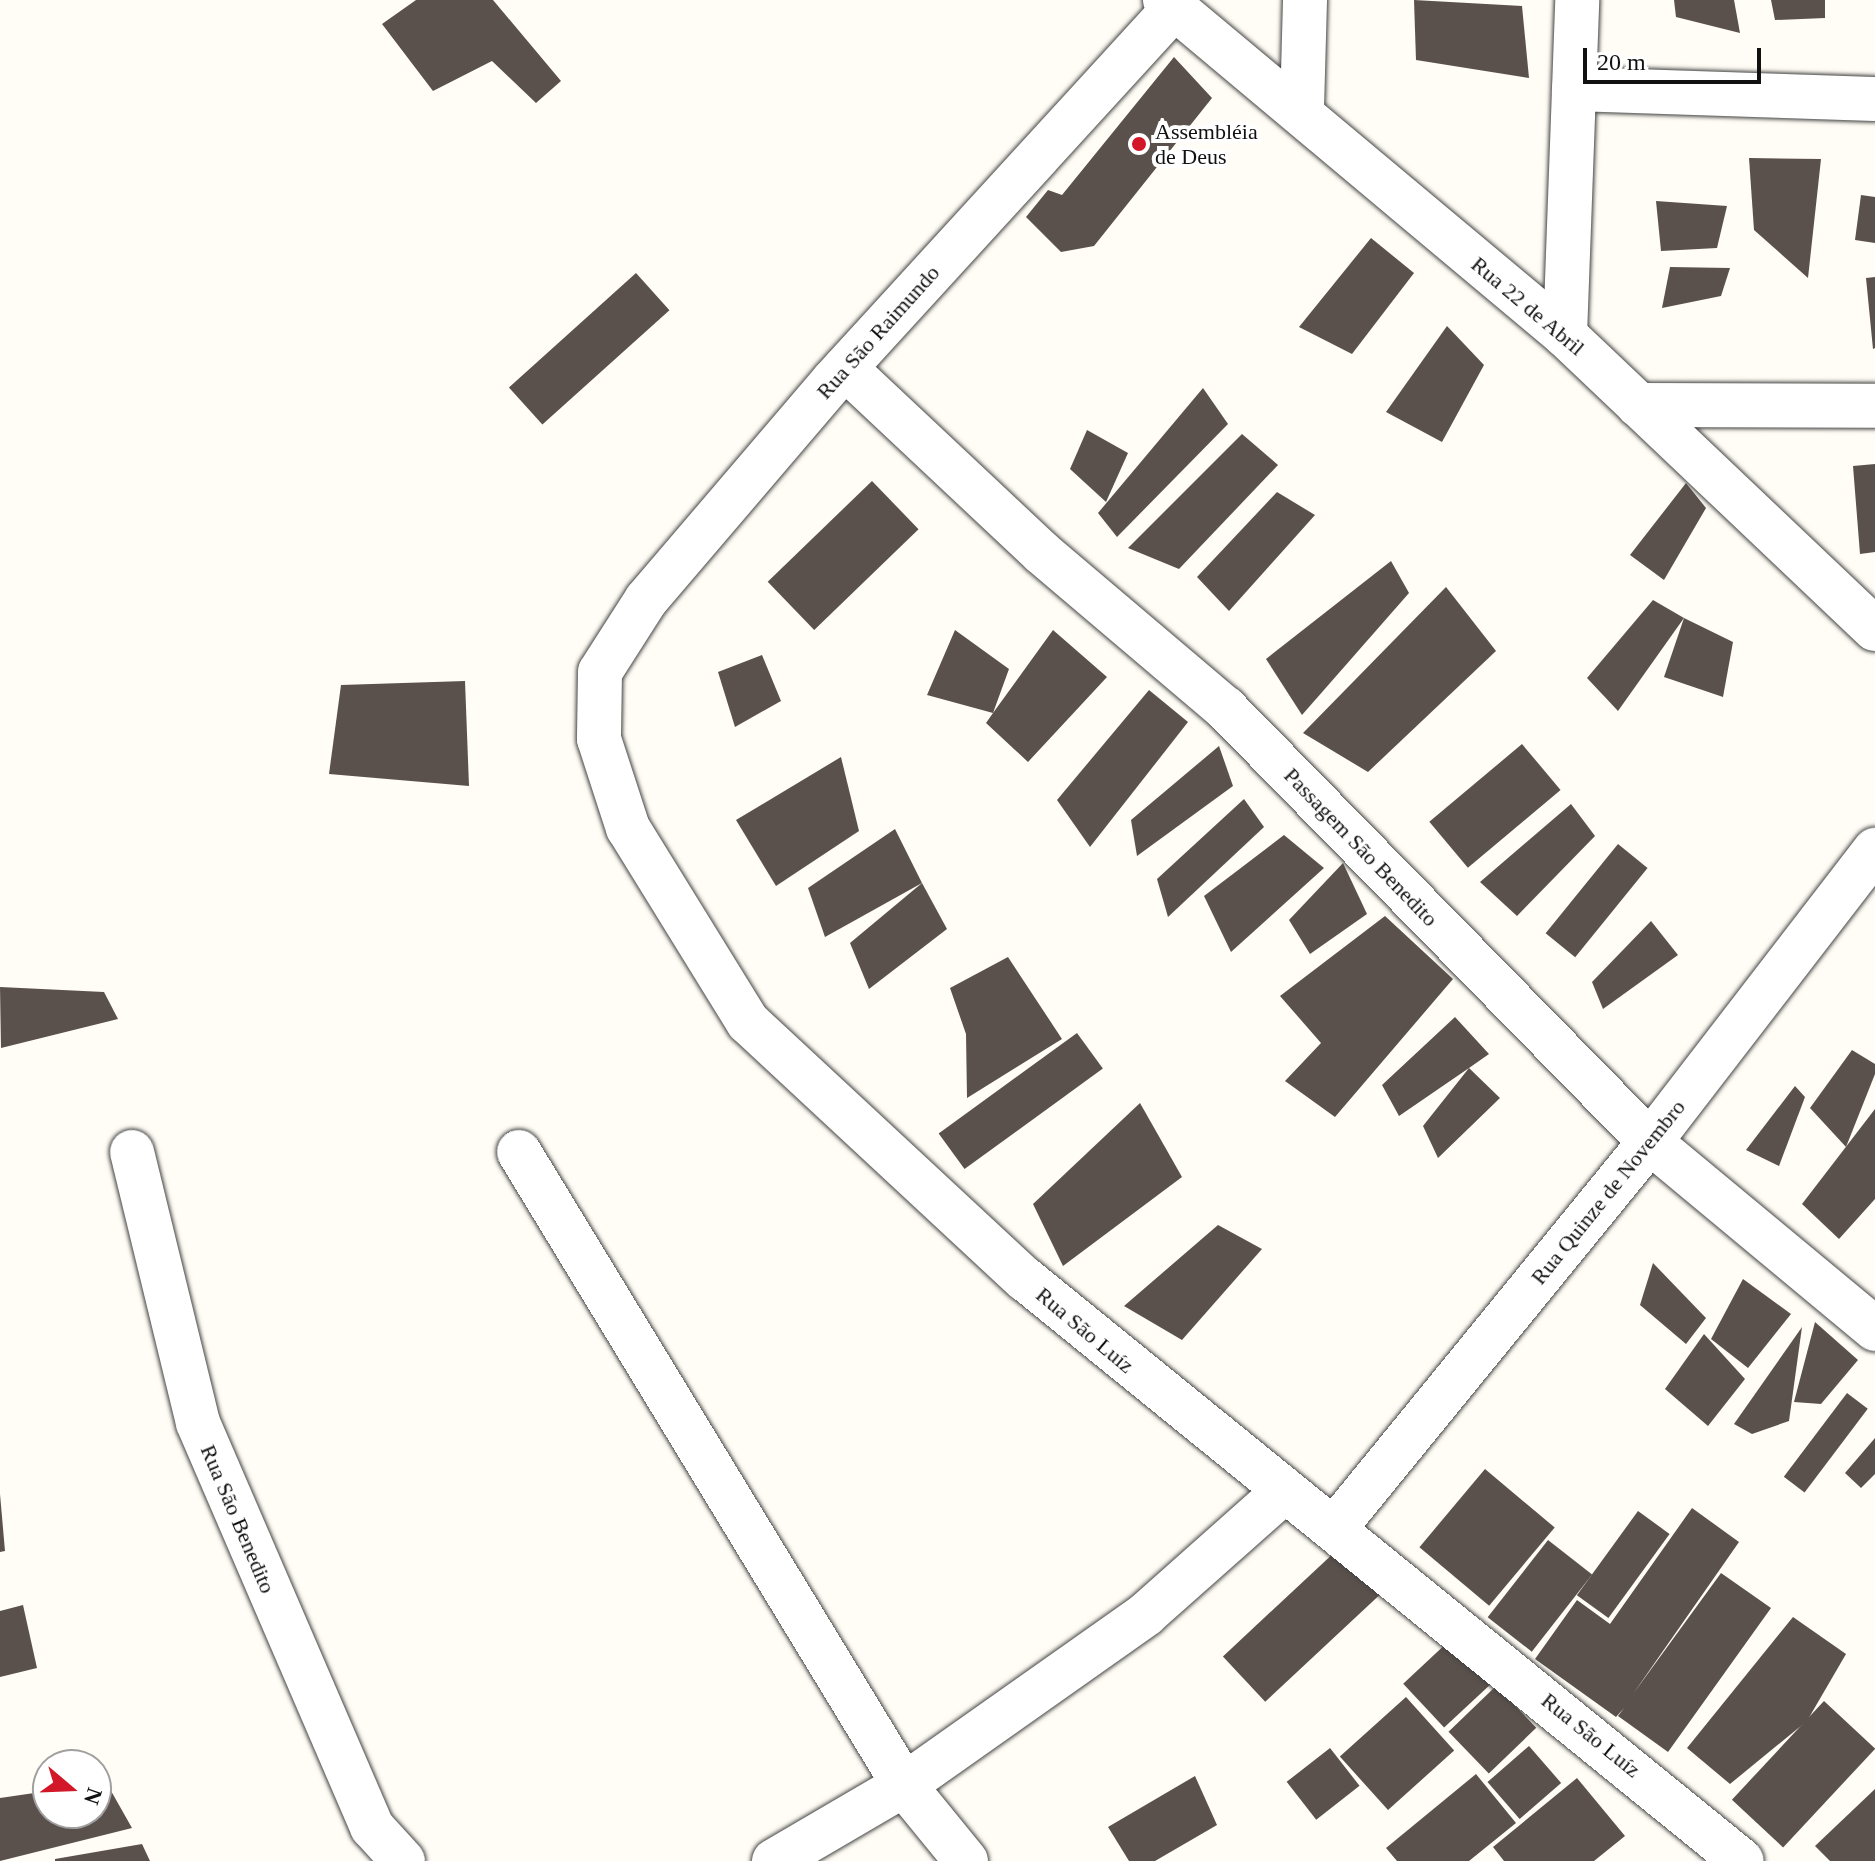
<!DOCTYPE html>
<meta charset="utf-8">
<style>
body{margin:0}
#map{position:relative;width:1875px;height:1861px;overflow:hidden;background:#fffdf5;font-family:Georgia,serif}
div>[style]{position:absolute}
.building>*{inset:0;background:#5b514c;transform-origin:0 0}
.roads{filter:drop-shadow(0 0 2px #444) drop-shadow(0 0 2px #444)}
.street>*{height:44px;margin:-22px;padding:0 22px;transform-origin:22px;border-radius:22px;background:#fff}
.dots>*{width:22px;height:22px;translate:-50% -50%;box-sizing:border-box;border:4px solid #fff;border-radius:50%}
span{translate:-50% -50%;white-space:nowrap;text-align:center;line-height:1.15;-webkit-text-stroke:8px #fff;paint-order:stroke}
.poi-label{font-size:22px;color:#111}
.left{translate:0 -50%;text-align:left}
.street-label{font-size:22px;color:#111}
.north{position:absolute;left:32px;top:1749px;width:80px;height:80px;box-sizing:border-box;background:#fff;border:2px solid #a0a0a0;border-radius:50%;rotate:109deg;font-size:22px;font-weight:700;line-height:32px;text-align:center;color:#111}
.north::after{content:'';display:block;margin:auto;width:28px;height:36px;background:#d21828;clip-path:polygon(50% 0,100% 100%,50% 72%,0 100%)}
.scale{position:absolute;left:1583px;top:48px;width:178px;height:36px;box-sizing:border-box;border:4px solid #111;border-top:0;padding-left:10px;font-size:24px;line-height:28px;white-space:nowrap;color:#111;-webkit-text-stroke:6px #fff;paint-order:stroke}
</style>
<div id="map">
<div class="building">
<div style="clip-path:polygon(416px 0,493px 0,561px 81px,536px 103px,492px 61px,433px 91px,382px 24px)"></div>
<div style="clip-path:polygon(1414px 0,1522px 6px,1529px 78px,1416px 60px)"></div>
<div style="clip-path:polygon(1674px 0,1734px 0,1740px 33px,1676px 17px)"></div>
<div style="clip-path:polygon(1771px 0,1825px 0,1825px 18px,1775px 20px)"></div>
<div style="clip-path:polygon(1174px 57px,1212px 98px,1094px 246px,1061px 252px,1026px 217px,1048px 190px,1062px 195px)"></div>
<div style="clip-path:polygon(1749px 158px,1821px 159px,1808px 278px,1754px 230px)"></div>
<div style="clip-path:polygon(1861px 195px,1875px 197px,1875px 243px,1855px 240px)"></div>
<div style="clip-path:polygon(1656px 201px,1727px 206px,1717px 248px,1661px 251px)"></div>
<div style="clip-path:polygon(1371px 238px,1414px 273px,1352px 354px,1299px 327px)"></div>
<div style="clip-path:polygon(1670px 267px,1730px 268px,1721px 296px,1662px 308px)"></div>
<div style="left:636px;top:273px;width:50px;height:171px;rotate:48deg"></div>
<div style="clip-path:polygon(1875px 277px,1875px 348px,1873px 349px,1866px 278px)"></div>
<div style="clip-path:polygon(1447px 326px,1484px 365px,1442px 442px,1386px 412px)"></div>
<div style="clip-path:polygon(1203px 388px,1228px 424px,1117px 537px,1098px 513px)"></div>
<div style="clip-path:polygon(1087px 430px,1128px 453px,1106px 502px,1070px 469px)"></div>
<div style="clip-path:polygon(1242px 434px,1278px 465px,1179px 569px,1128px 548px)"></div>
<div style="clip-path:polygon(1875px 464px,1875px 552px,1860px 554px,1853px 466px)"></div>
<div style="left:872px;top:481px;width:67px;height:145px;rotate:46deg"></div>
<div style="clip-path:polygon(1686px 483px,1706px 508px,1664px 580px,1630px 555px)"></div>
<div style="clip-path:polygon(1277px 492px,1315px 515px,1229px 611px,1197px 577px)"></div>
<div style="clip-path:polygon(1391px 561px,1409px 593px,1302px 715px,1266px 659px)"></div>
<div style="clip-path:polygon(1446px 587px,1496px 651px,1368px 772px,1303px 733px)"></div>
<div style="clip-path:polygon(1653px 600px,1684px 618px,1618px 711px,1587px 678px)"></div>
<div style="clip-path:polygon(1684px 618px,1733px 642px,1723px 697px,1664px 677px)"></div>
<div style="clip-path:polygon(955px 630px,1009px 669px,993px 713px,1053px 630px,1107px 677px,1028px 762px,986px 723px,993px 713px,927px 695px)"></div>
<div style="clip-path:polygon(762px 655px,781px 701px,735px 727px,718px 672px)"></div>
<div style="clip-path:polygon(465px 681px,469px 786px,329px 774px,341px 685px)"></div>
<div style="clip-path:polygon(1149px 690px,1188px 722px,1090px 847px,1057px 800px)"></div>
<div style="left:1522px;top:744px;width:60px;height:121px;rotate:50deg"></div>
<div style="clip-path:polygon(1219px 746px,1233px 786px,1137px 856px,1131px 820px)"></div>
<div style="clip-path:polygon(841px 757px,859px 831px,776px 886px,736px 820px)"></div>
<div style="clip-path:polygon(1244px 799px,1264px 827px,1168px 917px,1157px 879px)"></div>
<div style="clip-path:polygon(1571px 804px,1595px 836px,1517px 916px,1480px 882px)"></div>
<div style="clip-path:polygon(895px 829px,922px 883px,825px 937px,808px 888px)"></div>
<div style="clip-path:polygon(1284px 835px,1324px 868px,1231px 952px,1204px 896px)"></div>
<div style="left:1618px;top:844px;width:38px;height:115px;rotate:39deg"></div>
<div style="clip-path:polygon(1343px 863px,1367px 914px,1310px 954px,1289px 920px)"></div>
<div style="clip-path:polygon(922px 883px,947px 929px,869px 989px,850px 943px)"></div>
<div style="clip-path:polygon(1385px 916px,1453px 979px,1335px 1117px,1285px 1081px,1321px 1043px,1280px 996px)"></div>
<div style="clip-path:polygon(1651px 921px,1678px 955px,1603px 1009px,1592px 982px)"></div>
<div style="clip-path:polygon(1008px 957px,1062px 1039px,967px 1098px,966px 1034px,950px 988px)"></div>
<div style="clip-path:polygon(0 987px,104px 992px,118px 1019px,1px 1048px)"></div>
<div style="clip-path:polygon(1455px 1017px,1489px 1054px,1469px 1068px,1500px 1098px,1438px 1158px,1423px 1126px,1469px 1068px,1399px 1116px,1382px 1085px)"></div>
<div style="left:1077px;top:1033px;width:44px;height:171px;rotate:54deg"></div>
<div style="clip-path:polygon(1852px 1050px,1875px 1064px,1875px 1074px,1846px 1147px,1810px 1108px)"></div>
<div style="clip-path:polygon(1795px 1086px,1805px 1097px,1779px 1166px,1746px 1150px)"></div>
<div style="clip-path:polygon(1140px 1103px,1182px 1177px,1063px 1266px,1033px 1204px)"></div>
<div style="clip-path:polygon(1875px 1109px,1875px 1199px,1839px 1239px,1802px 1204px)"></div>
<div style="clip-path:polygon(1218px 1225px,1262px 1249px,1182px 1340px,1124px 1306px)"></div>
<div style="clip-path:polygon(1653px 1263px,1706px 1318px,1686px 1344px,1640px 1305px)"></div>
<div style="clip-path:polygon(1743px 1279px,1791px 1314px,1748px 1368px,1711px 1339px)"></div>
<div style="clip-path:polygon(1815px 1322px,1858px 1360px,1821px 1404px,1794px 1402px)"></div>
<div style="clip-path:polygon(1802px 1327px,1789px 1421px,1752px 1434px,1734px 1424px)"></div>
<div style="clip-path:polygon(1704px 1334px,1745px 1379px,1708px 1426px,1665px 1389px)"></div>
<div style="left:1847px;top:1393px;width:26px;height:105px;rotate:37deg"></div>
<div style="clip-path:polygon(1875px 1438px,1875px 1474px,1861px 1488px,1845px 1473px)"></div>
<div style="left:1485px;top:1469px;width:91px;height:102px;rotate:40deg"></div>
<div style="clip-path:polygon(0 1494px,5px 1551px,0 1552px)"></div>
<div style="clip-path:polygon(1692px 1508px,1739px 1542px,1633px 1694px,1721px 1573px,1771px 1608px,1668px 1752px,1618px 1716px,1624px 1708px,1616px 1717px,1535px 1659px,1577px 1600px,1610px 1624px)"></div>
<div style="left:1638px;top:1511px;width:39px;height:104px;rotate:36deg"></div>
<div style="left:1548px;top:1540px;width:56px;height:98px;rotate:38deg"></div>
<div style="left:1337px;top:1550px;width:62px;height:156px;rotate:47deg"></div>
<div style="clip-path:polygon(23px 1605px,37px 1668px,0 1677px,0 1611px)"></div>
<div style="clip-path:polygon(1793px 1617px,1846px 1654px,1807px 1721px,1730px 1784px,1687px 1748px)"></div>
<div style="left:1450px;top:1640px;width:60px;height:64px;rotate:47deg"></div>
<div style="left:1496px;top:1686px;width:58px;height:66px;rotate:46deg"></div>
<div style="left:1406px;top:1697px;width:72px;height:89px;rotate:48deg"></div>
<div style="left:1824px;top:1701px;width:70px;height:135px;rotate:43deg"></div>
<div style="left:1529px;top:1746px;width:49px;height:55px;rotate:49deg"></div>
<div style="left:1330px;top:1748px;width:48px;height:55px;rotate:52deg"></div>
<div style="clip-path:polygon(1476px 1774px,1516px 1823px,1469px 1861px,1397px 1861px,1386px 1848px)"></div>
<div style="clip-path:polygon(1195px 1776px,1217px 1825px,1155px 1861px,1129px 1861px,1108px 1827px)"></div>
<div style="clip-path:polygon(1577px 1778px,1625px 1836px,1594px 1861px,1504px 1861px,1493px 1847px)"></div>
<div style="clip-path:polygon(106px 1782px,132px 1828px,0 1861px,0 1798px,48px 1791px,48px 1813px,96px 1813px,96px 1783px)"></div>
<div style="clip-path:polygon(1875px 1789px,1875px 1861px,1830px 1861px,1815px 1846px)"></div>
<div style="clip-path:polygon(142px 1844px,150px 1861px,55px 1861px,55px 1859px)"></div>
</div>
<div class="roads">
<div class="street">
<div style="left:1165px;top:0;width:522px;rotate:39.95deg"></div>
<div style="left:1565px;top:335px;width:427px;rotate:43.5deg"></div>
<div style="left:1175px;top:7px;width:507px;rotate:132.44deg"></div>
<div style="left:833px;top:381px;width:288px;rotate:130.5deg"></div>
<div style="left:646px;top:600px;width:85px;rotate:122.6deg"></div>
<div style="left:600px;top:672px;width:67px;rotate:90.9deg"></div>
<div style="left:599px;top:739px;width:94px;rotate:72deg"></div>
<div style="left:628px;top:828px;width:228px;rotate:58.3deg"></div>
<div style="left:748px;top:1022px;width:378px;rotate:42.9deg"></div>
<div style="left:1025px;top:1279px;width:923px;rotate:39.07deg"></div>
<div style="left:1574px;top:89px;width:301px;rotate:1.9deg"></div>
<div style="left:1302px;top:108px;width:108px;rotate:-88.4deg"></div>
<div style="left:1565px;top:335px;width:335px;rotate:-87.9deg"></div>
<div style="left:845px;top:368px;width:270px;rotate:43.2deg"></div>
<div style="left:1042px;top:553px;width:240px;rotate:40.3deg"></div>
<div style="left:1225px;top:708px;width:607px;rotate:45.6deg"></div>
<div style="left:1650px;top:1142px;width:293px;rotate:39.7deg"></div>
<div style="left:1638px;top:405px;width:237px;rotate:0.2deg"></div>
<div style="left:132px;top:1152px;width:279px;rotate:76.3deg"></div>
<div style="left:198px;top:1423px;width:440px;rotate:66.7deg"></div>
<div style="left:372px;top:1827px;width:46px;rotate:47.6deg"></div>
<div style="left:519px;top:1152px;width:741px;rotate:58.69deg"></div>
<div style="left:904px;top:1785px;width:98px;rotate:50.8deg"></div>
<div style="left:1334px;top:1529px;width:500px;rotate:-50.8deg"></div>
<div style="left:1650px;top:1142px;width:369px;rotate:-52.4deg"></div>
<div style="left:774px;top:1861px;width:151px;rotate:-30.3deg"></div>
<div style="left:904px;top:1785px;width:296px;rotate:-35.2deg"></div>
<div style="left:1146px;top:1614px;width:181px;rotate:-41.6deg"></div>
</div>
</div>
<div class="dots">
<div style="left:1139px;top:144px;background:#d21828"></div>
</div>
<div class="poi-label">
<span class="left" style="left:1155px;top:144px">Assembléia<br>de Deus</span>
</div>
<div class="street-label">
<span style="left:1528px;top:306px;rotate:40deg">Rua 22 de Abril</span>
<span style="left:878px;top:332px;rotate:-48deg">Rua São Raimundo</span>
<span style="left:1361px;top:847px;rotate:46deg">Passagem São Benedito</span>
<span style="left:1608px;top:1192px;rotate:-51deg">Rua Quinze de Novembro</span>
<span style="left:1085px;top:1330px;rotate:40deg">Rua São Luíz</span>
<span style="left:238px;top:1519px;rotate:67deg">Rua São Benedito</span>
<span style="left:1591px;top:1735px;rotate:39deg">Rua São Luíz</span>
</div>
<div class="north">N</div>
<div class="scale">20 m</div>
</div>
